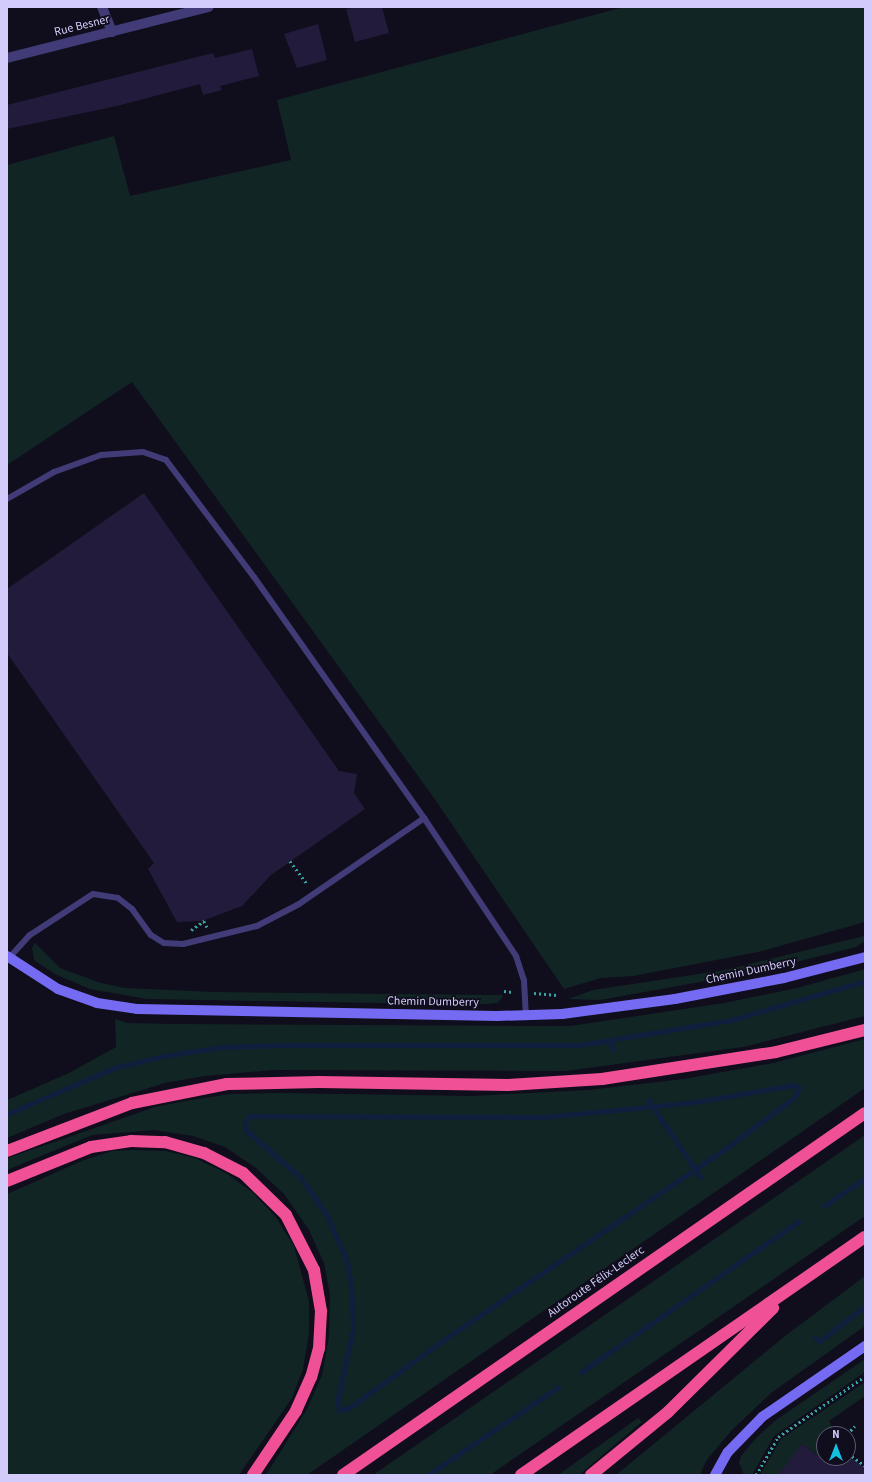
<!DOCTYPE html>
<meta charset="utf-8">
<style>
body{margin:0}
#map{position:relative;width:872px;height:1482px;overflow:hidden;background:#100d1c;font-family:"Source Sans 3",sans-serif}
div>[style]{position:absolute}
.green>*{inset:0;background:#112525}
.stream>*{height:5px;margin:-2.5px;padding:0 2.5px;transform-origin:2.5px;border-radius:2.5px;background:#0f1f3d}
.building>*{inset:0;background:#231b3b}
.path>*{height:2.5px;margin-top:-1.25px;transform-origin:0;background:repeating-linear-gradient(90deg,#37a4a2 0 2px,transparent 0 5px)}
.lane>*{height:6px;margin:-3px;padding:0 3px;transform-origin:3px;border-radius:3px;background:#413c77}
.street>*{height:10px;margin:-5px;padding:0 5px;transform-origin:5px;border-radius:5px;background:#413c77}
.secondary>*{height:10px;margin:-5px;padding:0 5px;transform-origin:5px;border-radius:5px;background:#756bf2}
.highway>*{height:12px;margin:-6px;padding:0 6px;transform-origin:6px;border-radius:6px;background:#f05196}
span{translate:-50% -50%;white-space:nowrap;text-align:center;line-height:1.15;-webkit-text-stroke:3.5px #100d1c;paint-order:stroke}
.street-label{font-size:12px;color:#d3ccfb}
.frame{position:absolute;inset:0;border:8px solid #d3ccfb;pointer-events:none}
.north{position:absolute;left:816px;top:1426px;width:40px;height:40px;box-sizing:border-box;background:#100d1c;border:1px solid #5e5975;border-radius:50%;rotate:0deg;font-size:11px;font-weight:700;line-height:16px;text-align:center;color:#d3ccfb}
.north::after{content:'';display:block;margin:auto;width:14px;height:18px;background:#13c1df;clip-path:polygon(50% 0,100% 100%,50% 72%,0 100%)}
</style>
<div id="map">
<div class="green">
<div style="clip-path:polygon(624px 7px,865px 7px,865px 922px,758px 952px,633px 976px,601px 978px,564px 989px,434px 798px,132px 382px,7px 465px,7px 165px,114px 136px,130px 196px,291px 160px,277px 100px)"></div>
<div style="clip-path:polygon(864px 936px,865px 941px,856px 947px,756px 972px,600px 1000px,568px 999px,593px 990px,725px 970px)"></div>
<div style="clip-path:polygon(35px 943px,60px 968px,101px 983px,125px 988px,214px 992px,495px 995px,503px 995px,502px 998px,497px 1003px,487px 1004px,437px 1004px,147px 999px,90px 989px,55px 974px,34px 960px,32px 948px)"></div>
<div style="clip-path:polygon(865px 969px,865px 1016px,743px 1047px,566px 1071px,273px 1070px,205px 1076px,165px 1083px,64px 1114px,7px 1138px,7px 1100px,69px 1073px,116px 1047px,115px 1019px,128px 1023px,177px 1024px,570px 1026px,724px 1003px,797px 988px)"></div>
<div style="clip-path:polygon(865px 1039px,865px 1088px,307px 1475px,266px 1475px,307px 1409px,322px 1375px,329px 1336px,330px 1295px,324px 1263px,309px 1230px,284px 1194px,256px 1168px,225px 1147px,193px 1136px,154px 1130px,92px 1135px,7px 1170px,7px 1159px,11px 1157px,155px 1107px,191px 1100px,230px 1094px,279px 1093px,473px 1096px,588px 1090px,684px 1079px,773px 1063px)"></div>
<div style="clip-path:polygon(865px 1135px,865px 1216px,490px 1475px,373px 1475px)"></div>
<div style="clip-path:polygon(132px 1150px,166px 1151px,195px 1158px,226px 1173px,252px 1192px,275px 1216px,294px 1246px,309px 1301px,309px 1333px,303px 1369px,292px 1398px,239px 1475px,7px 1475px,7px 1194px,84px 1160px,112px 1151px)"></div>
<div style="clip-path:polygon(865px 1276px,865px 1326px,771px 1393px,731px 1431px,706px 1461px,700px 1475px,616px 1475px,785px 1336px)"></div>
<div style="clip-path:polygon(865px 1359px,865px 1372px,774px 1436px,752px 1475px,744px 1475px,739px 1463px,741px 1456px,757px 1437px,776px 1420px)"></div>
<div style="clip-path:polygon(865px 1382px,865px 1396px,829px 1421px,835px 1433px,824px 1434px,824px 1448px,818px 1456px,802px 1444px,780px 1475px,760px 1475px,781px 1439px)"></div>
<div style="clip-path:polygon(638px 1418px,642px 1422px,579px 1475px,558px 1475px)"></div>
</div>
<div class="stream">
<div style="left:609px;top:1041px;width:9px;rotate:63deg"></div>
<div style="left:794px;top:1085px;width:6px;rotate:31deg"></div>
<div style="left:799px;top:1088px;width:10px;rotate:114deg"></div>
<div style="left:795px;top:1097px;width:79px;rotate:143.3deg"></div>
<div style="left:732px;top:1144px;width:359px;rotate:145.8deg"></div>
<div style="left:435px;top:1346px;width:106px;rotate:144.2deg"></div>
<div style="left:349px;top:1408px;width:9px;rotate:167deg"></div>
<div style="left:340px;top:1410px;width:9px;rotate:-111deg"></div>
<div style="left:337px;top:1402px;width:75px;rotate:-77.6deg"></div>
<div style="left:353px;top:1329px;width:45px;rotate:-92.5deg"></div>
<div style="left:351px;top:1284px;width:25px;rotate:-101deg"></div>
<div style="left:346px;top:1259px;width:49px;rotate:-114deg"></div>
<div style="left:326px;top:1214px;width:44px;rotate:-124.8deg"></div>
<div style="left:301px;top:1178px;width:73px;rotate:-138.9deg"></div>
<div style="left:246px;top:1130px;width:8px;rotate:-97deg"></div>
<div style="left:245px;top:1122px;width:8px;rotate:-50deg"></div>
<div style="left:250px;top:1116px;width:295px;rotate:0.2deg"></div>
<div style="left:545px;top:1117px;width:145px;rotate:-5.6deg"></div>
<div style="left:689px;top:1103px;width:107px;rotate:-9.7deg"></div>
<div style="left:648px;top:1100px;width:93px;rotate:56deg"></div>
<div style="left:7px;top:1114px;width:116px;rotate:-23.3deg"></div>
<div style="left:114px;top:1068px;width:50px;rotate:-13.8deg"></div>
<div style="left:163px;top:1056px;width:59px;rotate:-8.8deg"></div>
<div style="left:221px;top:1047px;width:64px;rotate:-1.8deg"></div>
<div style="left:285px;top:1045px;width:295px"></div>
<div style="left:580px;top:1045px;width:153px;rotate:-9.4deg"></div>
<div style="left:731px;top:1020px;width:140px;rotate:-16.2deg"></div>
<div style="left:824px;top:1206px;width:50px;rotate:-34.3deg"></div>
<div style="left:815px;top:1338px;width:6px;rotate:31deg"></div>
<div style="left:820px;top:1341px;width:57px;rotate:-37.9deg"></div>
<div style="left:581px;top:1372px;width:265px;rotate:-34.7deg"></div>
<div style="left:428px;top:1475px;width:157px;rotate:-34.1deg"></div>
</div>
<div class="building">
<div style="clip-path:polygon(355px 7px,382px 7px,389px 33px,355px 42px,346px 9px)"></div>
<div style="clip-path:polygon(318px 24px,327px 60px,297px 68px,284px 34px)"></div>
<div style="clip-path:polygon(252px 49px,259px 76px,220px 86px,222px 90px,203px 95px,200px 84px,117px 106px,7px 129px,7px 105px,213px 53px,215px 58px)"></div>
<div style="clip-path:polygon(144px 493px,339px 771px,357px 774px,354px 793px,365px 809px,271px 875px,242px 906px,202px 921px,177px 922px,148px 869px,154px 863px,7px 653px,7px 589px)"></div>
<div style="clip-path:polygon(802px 1444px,818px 1456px,824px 1448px,824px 1458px,848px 1458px,848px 1455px,865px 1468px,865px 1475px,778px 1475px)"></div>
</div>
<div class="path">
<div style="left:290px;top:861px;width:30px;rotate:53deg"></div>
<div style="left:191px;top:930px;width:16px;rotate:-35deg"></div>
<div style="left:204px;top:921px;width:7px;rotate:63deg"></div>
<div style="left:504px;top:991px;width:9px;rotate:6deg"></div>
<div style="left:534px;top:993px;width:23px;rotate:5deg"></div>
<div style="left:847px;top:1434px;width:11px;rotate:-45deg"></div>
<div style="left:848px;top:1453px;width:21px;rotate:37deg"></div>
<div style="left:756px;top:1475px;width:44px;rotate:-59.9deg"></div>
<div style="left:778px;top:1437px;width:106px;rotate:-35deg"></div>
</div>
<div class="lane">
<div style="left:7px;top:499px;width:54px;rotate:-29.9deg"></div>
<div style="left:54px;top:472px;width:50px;rotate:-19.9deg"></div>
<div style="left:101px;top:455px;width:42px;rotate:-4.1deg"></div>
<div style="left:143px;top:452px;width:24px;rotate:19deg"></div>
<div style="left:166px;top:460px;width:146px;rotate:53.1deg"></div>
<div style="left:254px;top:577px;width:295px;rotate:54.8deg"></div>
<div style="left:9px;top:958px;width:31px;rotate:-48deg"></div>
<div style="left:30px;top:935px;width:75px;rotate:-33.1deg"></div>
<div style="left:93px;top:894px;width:25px;rotate:9deg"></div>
<div style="left:118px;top:898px;width:18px;rotate:38deg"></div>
<div style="left:132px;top:909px;width:32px;rotate:54deg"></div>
<div style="left:151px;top:935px;width:15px;rotate:32deg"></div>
<div style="left:164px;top:943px;width:19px;rotate:3deg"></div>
<div style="left:183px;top:944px;width:76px;rotate:-13.7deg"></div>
<div style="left:257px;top:926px;width:47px;rotate:-27.6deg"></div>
<div style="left:299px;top:904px;width:152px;rotate:-34.5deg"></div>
<div style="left:424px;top:818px;width:166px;rotate:56.3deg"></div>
<div style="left:516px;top:956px;width:25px;rotate:72deg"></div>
<div style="left:524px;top:980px;width:36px;rotate:87deg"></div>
</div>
<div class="street">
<div style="left:102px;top:7px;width:27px;rotate:68deg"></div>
<div style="left:7px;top:58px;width:208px;rotate:-14.2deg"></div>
</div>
<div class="secondary">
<div style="left:7px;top:956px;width:61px;rotate:32.9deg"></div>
<div style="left:58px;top:989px;width:41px;rotate:19.7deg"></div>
<div style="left:97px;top:1003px;width:40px;rotate:8.5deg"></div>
<div style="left:137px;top:1009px;width:360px;rotate:1.1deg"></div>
<div style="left:497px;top:1016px;width:65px;rotate:-1.8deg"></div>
<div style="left:562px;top:1014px;width:114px;rotate:-7.6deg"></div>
<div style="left:675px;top:999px;width:111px;rotate:-10.9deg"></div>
<div style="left:784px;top:978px;width:84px;rotate:-14.5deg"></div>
<div style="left:715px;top:1475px;width:26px;rotate:-61deg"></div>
<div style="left:728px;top:1452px;width:49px;rotate:-45.8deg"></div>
<div style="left:762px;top:1417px;width:125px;rotate:-34.6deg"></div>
</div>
<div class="highway">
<div style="left:7px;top:1151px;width:134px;rotate:-21deg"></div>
<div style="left:132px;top:1103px;width:97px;rotate:-11.3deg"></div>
<div style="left:227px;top:1084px;width:92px;rotate:-1.2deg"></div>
<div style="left:319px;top:1082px;width:189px;rotate:0.9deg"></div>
<div style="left:508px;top:1085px;width:94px;rotate:-3.7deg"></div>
<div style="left:602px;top:1079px;width:176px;rotate:-8.8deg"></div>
<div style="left:776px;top:1052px;width:92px;rotate:-13.9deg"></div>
<div style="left:7px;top:1181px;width:91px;rotate:-22deg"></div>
<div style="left:91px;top:1147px;width:40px;rotate:-8.5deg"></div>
<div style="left:131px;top:1141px;width:34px;rotate:2deg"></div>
<div style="left:165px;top:1142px;width:41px;rotate:15.8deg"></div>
<div style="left:204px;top:1153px;width:44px;rotate:27.1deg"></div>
<div style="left:243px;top:1173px;width:60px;rotate:44.3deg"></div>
<div style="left:286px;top:1215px;width:62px;rotate:63deg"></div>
<div style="left:314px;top:1270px;width:42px;rotate:80.3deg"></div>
<div style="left:321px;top:1311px;width:37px;rotate:93deg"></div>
<div style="left:319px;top:1348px;width:30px;rotate:105deg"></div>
<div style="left:311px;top:1377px;width:37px;rotate:114deg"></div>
<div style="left:296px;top:1411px;width:77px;rotate:123.9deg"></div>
<div style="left:343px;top:1475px;width:635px;rotate:-34.74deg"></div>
<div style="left:521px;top:1475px;width:418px;rotate:-34.7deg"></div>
<div style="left:591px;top:1475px;width:99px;rotate:-39.3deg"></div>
<div style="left:668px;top:1412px;width:148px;rotate:-44.7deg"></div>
</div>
<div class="street-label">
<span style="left:82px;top:26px;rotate:-14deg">Rue Besner</span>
<span style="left:751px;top:971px;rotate:-12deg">Chemin Dumberry</span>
<span style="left:433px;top:1002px;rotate:1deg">Chemin Dumberry</span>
<span style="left:596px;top:1282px;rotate:-35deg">Autoroute Félix-Leclerc</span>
</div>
<div class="frame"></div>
<div class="north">N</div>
</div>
